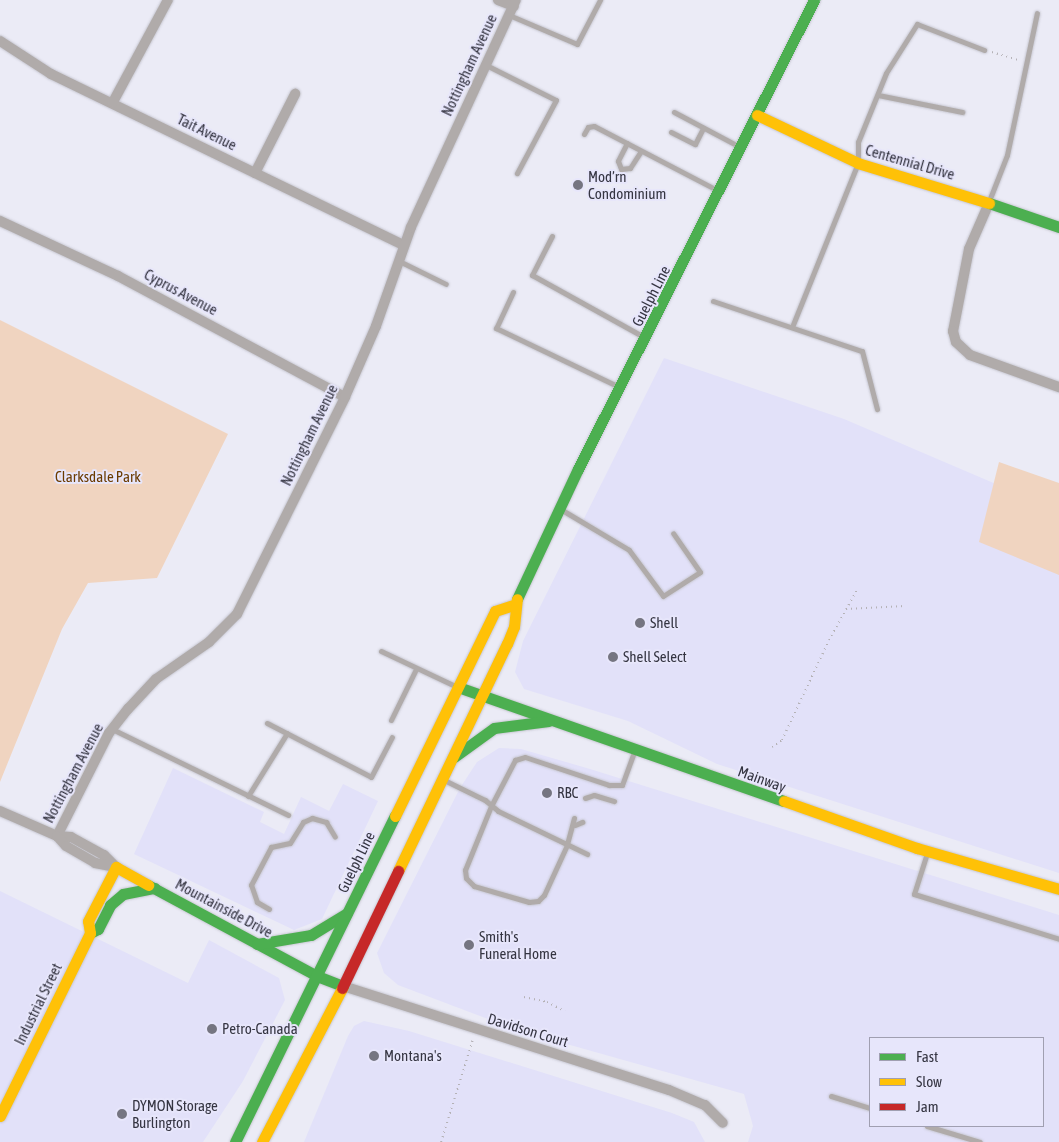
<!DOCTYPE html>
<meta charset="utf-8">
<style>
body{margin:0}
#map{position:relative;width:1059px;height:1142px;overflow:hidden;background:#ebebf6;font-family:"Asap Condensed",sans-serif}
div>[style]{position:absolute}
.built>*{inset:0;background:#e2e1f9}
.green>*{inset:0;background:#f0d4c0}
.path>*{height:2px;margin-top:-1px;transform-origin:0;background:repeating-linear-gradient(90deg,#b4b1b5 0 1px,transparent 0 5px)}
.roads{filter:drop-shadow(0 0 1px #c7c7d1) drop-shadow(0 0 1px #c7c7d1)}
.lane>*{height:5px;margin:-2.5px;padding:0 2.5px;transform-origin:2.5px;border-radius:2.5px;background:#b0abaa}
.street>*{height:10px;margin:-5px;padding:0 5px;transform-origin:5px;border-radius:5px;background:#b0abaa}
.fast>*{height:11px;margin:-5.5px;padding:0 5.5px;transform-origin:5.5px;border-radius:5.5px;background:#4caf50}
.slow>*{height:11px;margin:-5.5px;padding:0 5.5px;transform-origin:5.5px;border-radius:5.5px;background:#ffc107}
.jam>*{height:11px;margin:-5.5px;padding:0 5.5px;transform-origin:5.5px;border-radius:5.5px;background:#c62828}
.dots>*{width:14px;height:14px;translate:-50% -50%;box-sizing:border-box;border:2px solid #e7e6fb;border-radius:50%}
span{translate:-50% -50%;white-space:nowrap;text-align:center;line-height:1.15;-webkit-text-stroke:4px #e7e6fb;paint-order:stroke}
.street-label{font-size:15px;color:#353542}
.poi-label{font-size:15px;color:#353542}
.left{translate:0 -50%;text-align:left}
.park-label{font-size:15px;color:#6b3b00}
.legend{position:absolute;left:869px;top:1037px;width:175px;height:90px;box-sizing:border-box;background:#e7e6fb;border:1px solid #a09fb1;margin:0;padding:6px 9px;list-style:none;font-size:15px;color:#353542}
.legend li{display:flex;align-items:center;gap:10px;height:25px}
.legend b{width:25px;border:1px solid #a09fb1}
</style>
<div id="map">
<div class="built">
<div style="clip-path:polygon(664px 358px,844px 419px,1059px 511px,1059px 873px,717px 764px,628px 721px,524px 689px,515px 672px,523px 641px)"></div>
<div style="clip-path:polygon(evenodd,499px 748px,521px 749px,590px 769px,1059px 915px,1059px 1142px,748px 1142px,753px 1126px,744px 1094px,517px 1030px,398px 985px,384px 973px,377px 953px,460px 788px,477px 762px,499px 748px,870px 1038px,1043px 1038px,1043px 1126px,870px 1126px,870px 1038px)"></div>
<div style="clip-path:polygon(173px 768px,264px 812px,260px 822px,284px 834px,301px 797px,329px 811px,343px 784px,378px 801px,322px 919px,294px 930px,134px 854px)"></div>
<div style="clip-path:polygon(0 891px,188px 983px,209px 940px,279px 978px,285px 1000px,243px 1081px,203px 1142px,0 1142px)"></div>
<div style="clip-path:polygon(364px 1021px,409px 1031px,672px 1113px,694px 1122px,705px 1142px,304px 1142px,348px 1036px,354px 1026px)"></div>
</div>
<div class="green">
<div style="clip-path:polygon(0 320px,228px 434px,157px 578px,88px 583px,62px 629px,0 782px)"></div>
<div style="clip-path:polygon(999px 462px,1059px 483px,1059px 575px,979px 542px)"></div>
</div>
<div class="path">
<div style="left:992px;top:52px;width:27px;rotate:17deg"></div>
<div style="left:846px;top:609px;width:59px;rotate:-2.9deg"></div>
<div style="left:772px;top:747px;width:12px;rotate:-35deg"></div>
<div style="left:782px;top:740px;width:110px;rotate:-64.8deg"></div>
<div style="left:829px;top:640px;width:57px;rotate:-60.8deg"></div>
<div style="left:524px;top:997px;width:24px;rotate:12deg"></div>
<div style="left:547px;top:1002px;width:20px;rotate:27deg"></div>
<div style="left:441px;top:1142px;width:108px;rotate:-72.7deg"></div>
</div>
<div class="roads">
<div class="lane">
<div style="left:509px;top:15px;width:74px;rotate:23.1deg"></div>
<div style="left:577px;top:44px;width:50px;rotate:-62.4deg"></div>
<div style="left:486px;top:65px;width:78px;rotate:26.6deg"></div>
<div style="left:556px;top:100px;width:83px;rotate:118.1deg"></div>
<div style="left:878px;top:95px;width:86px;rotate:11.4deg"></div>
<div style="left:674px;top:112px;width:75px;rotate:27.9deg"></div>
<div style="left:671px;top:132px;width:27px;rotate:27deg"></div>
<div style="left:695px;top:144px;width:18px;rotate:-63deg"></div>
<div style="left:584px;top:134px;width:8px;rotate:-60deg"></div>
<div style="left:588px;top:127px;width:6px;rotate:-9deg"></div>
<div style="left:594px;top:126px;width:141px;rotate:27.5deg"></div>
<div style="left:627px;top:143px;width:20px;rotate:117deg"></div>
<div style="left:618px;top:161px;width:9px;rotate:69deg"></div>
<div style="left:621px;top:169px;width:9px;rotate:-6deg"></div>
<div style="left:630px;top:168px;width:20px;rotate:-57deg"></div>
<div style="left:989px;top:201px;width:49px;rotate:-68.6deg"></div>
<div style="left:1007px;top:155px;width:145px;rotate:-78.1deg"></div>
<div style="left:552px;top:236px;width:44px;rotate:117.1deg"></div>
<div style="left:532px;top:275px;width:128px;rotate:29deg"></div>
<div style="left:399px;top:261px;width:52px;rotate:26.1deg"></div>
<div style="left:513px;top:292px;width:40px;rotate:115deg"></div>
<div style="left:496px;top:328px;width:136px;rotate:25.6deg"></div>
<div style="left:713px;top:301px;width:157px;rotate:18.6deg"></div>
<div style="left:862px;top:351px;width:60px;rotate:75.5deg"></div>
<div style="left:792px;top:327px;width:177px;rotate:-68.1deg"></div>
<div style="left:858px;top:163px;width:21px;rotate:-90deg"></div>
<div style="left:858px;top:142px;width:74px;rotate:-67.9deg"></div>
<div style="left:886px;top:73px;width:58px;rotate:-57.7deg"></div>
<div style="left:917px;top:24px;width:72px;rotate:21.2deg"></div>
<div style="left:562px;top:510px;width:78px;rotate:30.8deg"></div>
<div style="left:629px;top:550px;width:57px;rotate:53.5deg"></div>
<div style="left:663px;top:596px;width:44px;rotate:-33deg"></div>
<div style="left:700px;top:572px;width:47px;rotate:-124.7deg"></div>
<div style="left:381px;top:651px;width:82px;rotate:25.3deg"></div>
<div style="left:391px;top:720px;width:57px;rotate:-63.9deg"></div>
<div style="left:267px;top:723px;width:117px;rotate:27.4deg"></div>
<div style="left:371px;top:777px;width:45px;rotate:-62.3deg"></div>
<div style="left:112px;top:729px;width:196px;rotate:26deg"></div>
<div style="left:444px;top:780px;width:46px;rotate:26deg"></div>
<div style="left:485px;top:800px;width:17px;rotate:40deg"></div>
<div style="left:498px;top:811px;width:99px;rotate:25.8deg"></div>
<div style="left:248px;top:796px;width:74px;rotate:-58.2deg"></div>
<div style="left:585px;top:798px;width:9px;rotate:-18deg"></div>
<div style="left:594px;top:795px;width:21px;rotate:17deg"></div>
<div style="left:574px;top:818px;width:28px;rotate:105deg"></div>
<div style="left:567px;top:845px;width:55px;rotate:114.7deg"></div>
<div style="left:544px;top:895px;width:8px;rotate:135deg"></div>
<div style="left:538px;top:901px;width:9px;rotate:174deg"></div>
<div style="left:529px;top:902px;width:57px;rotate:-163.8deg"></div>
<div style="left:474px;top:886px;width:11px;rotate:-135deg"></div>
<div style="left:466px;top:878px;width:8px;rotate:-97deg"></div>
<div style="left:465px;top:870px;width:69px;rotate:-67.9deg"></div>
<div style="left:491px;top:806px;width:52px;rotate:-62.4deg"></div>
<div style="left:515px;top:760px;width:10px;rotate:-17deg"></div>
<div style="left:525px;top:757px;width:89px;rotate:18.4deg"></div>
<div style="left:609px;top:785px;width:13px"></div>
<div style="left:622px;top:785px;width:35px;rotate:-70deg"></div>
<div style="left:575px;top:825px;width:8px;rotate:-23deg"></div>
<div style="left:927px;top:853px;width:43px;rotate:107.6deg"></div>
<div style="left:914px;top:894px;width:152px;rotate:17.2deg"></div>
<div style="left:269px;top:909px;width:14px;rotate:-150deg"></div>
<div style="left:257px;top:902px;width:18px;rotate:-109deg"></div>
<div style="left:251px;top:885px;width:43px;rotate:-62.2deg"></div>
<div style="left:271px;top:847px;width:19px;rotate:-12deg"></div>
<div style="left:290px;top:843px;width:25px;rotate:-58deg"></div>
<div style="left:303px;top:822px;width:10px;rotate:-24deg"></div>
<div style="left:312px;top:818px;width:15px;rotate:16deg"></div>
<div style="left:326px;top:822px;width:17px;rotate:59deg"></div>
<div style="left:831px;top:1096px;width:41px;rotate:17.1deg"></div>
<div style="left:927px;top:1126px;width:55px;rotate:16.8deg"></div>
</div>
<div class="street">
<div style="left:498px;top:0;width:17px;rotate:21deg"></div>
<div style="left:0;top:41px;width:61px;rotate:32.9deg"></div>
<div style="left:51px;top:74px;width:391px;rotate:25.9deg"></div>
<div style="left:113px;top:102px;width:116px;rotate:-61.7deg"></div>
<div style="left:255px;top:173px;width:89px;rotate:-63.1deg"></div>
<div style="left:989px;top:203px;width:50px;rotate:113.5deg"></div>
<div style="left:969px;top:249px;width:84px;rotate:101deg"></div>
<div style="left:953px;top:331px;width:11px;rotate:75deg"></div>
<div style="left:956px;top:342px;width:19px;rotate:43deg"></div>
<div style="left:970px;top:355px;width:95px;rotate:19.8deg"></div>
<div style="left:0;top:221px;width:130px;rotate:25deg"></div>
<div style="left:118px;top:276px;width:257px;rotate:28.1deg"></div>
<div style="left:0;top:811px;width:62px;rotate:23.7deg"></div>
<div style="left:57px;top:836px;width:14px;rotate:4deg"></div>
<div style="left:71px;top:837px;width:38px;rotate:29deg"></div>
<div style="left:104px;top:855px;width:17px;rotate:45deg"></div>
<div style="left:57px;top:836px;width:115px;rotate:-63.2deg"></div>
<div style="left:109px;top:733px;width:31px;rotate:-52deg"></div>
<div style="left:128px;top:709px;width:41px;rotate:-47deg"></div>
<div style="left:156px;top:679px;width:65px;rotate:-34.9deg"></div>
<div style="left:209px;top:642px;width:40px;rotate:-45deg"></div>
<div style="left:237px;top:614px;width:242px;rotate:-63.5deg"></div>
<div style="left:345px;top:397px;width:77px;rotate:-66.4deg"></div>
<div style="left:376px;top:326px;width:105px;rotate:-70.5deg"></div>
<div style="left:411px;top:227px;width:250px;rotate:-65.2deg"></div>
<div style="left:57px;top:836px;width:13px;rotate:48deg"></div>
<div style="left:66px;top:846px;width:34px;rotate:30deg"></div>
<div style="left:95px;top:863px;width:21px;rotate:11deg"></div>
<div style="left:343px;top:986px;width:342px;rotate:17.7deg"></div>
<div style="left:669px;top:1090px;width:39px;rotate:23deg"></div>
<div style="left:705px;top:1105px;width:25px;rotate:45deg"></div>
</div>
<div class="fast">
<div style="left:989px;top:203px;width:74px;rotate:18.9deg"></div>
<div style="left:517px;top:599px;width:144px;rotate:-64.9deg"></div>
<div style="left:578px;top:469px;width:525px;rotate:-63.29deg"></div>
<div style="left:458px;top:687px;width:345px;rotate:19.3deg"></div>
<div style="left:454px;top:757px;width:49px;rotate:-35.9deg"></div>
<div style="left:494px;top:728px;width:55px;rotate:-7.3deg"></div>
<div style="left:148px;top:885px;width:192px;rotate:28.3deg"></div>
<div style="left:317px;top:976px;width:28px;rotate:21deg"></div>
<div style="left:90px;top:933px;width:9px;rotate:-27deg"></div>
<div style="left:98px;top:929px;width:27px;rotate:-63deg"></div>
<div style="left:110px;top:905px;width:17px;rotate:-40deg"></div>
<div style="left:123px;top:894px;width:32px;rotate:-11deg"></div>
<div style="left:257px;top:944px;width:55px;rotate:-9.5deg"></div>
<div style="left:311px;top:935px;width:42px;rotate:-31.4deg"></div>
<div style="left:235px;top:1142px;width:363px;rotate:-63.9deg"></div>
</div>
<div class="slow">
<div style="left:757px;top:115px;width:112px;rotate:25.4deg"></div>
<div style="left:858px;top:163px;width:137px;rotate:17deg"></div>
<div style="left:784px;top:801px;width:141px;rotate:19.5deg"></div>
<div style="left:917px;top:848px;width:148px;rotate:16.1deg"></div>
<div style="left:395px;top:816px;width:228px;rotate:-64deg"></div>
<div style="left:495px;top:611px;width:20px;rotate:-18deg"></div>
<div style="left:398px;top:871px;width:252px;rotate:-64.4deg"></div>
<div style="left:507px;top:644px;width:18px;rotate:-68deg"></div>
<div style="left:514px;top:627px;width:28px;rotate:-84deg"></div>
<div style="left:0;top:1116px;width:204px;rotate:-63.8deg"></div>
<div style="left:90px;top:933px;width:12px;rotate:-99deg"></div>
<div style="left:88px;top:921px;width:61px;rotate:-62.6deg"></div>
<div style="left:116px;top:867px;width:37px;rotate:29deg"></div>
<div style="left:262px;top:1142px;width:174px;rotate:-62.5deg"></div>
</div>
<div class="jam">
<div style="left:342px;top:988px;width:130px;rotate:-64.4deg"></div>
</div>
</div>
<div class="dots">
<div style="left:578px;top:185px;background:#757581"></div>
<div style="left:640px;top:623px;background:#757581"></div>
<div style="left:613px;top:657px;background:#757581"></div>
<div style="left:547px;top:793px;background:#757581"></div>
<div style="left:469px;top:945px;background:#757581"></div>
<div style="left:212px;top:1029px;background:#757581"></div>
<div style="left:374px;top:1056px;background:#757581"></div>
<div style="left:122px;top:1114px;background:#757581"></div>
</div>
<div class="street-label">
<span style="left:469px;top:65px;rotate:-65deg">Nottingham Avenue</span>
<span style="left:207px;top:132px;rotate:26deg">Tait Avenue</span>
<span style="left:910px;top:162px;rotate:16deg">Centennial Drive</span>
<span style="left:181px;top:292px;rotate:28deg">Cyprus Avenue</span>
<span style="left:651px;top:296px;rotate:-63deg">Guelph Line</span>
<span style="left:309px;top:435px;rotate:-64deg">Nottingham Avenue</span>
<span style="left:73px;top:773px;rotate:-62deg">Nottingham Avenue</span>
<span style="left:762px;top:779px;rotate:20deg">Mainway</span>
<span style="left:356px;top:862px;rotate:-64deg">Guelph Line</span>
<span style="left:224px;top:908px;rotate:28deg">Mountainside Drive</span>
<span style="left:38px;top:1004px;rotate:-64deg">Industrial Street</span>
<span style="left:528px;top:1030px;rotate:17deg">Davidson Court</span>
</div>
<div class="poi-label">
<span class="left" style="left:588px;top:185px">Mod’rn<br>Condominium</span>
<span class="left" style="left:650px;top:623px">Shell</span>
<span class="left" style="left:623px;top:657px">Shell Select</span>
<span class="left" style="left:557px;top:793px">RBC</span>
<span class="left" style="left:479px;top:945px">Smith's<br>Funeral Home</span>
<span class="left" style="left:222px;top:1029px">Petro-Canada</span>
<span class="left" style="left:384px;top:1056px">Montana's</span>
<span class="left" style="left:132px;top:1114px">DYMON Storage<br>Burlington</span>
</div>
<div class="park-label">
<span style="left:98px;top:477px">Clarksdale Park</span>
</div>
<ul class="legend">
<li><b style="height:6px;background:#4caf50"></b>Fast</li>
<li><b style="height:6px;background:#ffc107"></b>Slow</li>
<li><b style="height:6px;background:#c62828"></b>Jam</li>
</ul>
</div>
